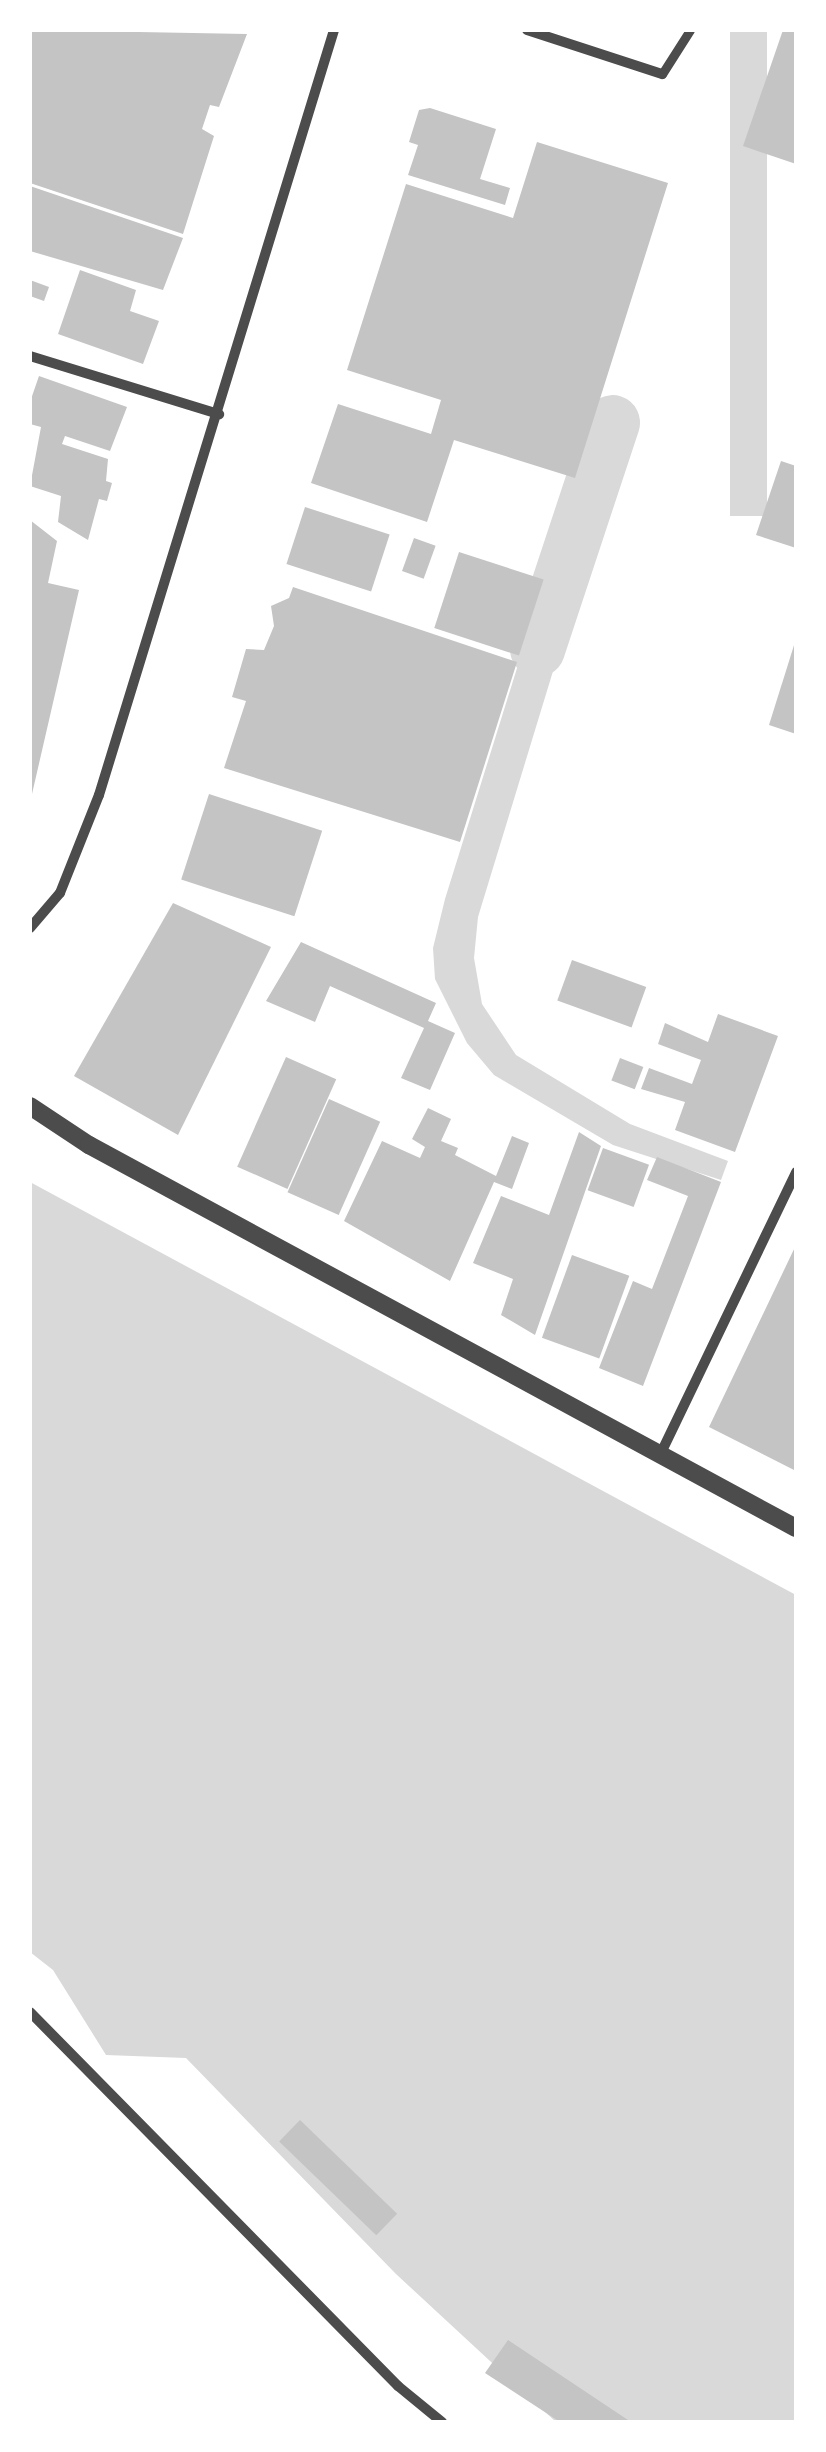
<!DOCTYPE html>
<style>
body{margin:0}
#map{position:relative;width:826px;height:2452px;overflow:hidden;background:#fff;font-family:Literata,serif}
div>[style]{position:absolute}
.water>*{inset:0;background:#d9d9d9;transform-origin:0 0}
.canal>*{height:55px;margin:-27.5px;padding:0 27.5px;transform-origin:27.5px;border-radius:27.5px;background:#d9d9d9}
.building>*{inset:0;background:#c4c4c4;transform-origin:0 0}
.pedestrian>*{height:9px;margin:-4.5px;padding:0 4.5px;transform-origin:4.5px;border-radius:4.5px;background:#4c4c4c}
.minor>*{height:10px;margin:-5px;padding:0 5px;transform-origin:5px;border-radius:5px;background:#4c4c4c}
.tertiary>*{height:18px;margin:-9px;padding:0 9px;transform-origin:9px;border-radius:9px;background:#4c4c4c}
span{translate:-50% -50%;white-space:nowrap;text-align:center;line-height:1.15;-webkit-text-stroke:8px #fff;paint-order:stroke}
.frame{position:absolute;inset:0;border:32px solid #fff;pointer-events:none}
</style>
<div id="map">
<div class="water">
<div style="left:730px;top:30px;width:37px;height:486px"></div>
<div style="clip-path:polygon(547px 572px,579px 586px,478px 917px,474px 958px,482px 1004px,516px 1055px,630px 1124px,728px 1161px,721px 1180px,613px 1145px,494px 1075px,467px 1043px,435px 979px,433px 948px,445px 899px)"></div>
<div style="clip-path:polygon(30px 1182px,796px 1595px,796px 2422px,556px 2422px,396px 2274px,186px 2058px,106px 2055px,53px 1970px,30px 1952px)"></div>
</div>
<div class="canal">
<div style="left:537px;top:649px;width:239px;rotate:-71.7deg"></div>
</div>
<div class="building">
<div style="clip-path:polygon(30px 30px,247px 34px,219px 107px,210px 105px,202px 129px,214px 136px,183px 234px,30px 183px)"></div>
<div style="clip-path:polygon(783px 30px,796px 32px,796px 164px,743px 146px)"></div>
<div style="clip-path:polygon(430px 108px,496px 129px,480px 179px,510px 188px,505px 205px,408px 175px,418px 145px,409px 142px,419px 110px)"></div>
<div style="clip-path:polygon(537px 142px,668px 183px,575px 478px,454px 440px,427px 522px,311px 483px,338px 404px,431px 434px,441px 400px,347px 370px,406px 184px,513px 218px)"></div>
<div style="clip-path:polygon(30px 186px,183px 238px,163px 290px,30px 251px)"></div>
<div style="clip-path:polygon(80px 270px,136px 290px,130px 311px,159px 321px,143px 364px,58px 334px)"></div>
<div style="clip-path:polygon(30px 280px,49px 287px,44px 301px,30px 296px)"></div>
<div style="clip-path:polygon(39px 376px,127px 407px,110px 451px,65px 436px,62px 444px,108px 459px,106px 481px,112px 483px,107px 501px,99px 499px,88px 540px,58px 522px,61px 496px,30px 486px,41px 427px,30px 424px,30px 402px)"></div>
<div style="clip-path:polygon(781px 461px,796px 466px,796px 548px,756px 535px)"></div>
<div style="left:305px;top:507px;width:89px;height:60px;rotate:18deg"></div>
<div style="clip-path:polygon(30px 520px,57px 541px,48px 583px,79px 590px,32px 794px)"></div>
<div style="left:414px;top:538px;width:23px;height:35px;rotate:20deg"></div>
<div style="left:459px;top:552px;width:89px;height:80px;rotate:18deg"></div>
<div style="clip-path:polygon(293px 587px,517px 662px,460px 842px,224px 768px,246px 701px,232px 697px,246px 649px,264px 650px,274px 626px,271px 606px,289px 598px)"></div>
<div style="clip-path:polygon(795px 642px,796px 643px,796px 734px,769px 725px)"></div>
<div style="left:209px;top:794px;width:119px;height:90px;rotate:18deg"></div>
<div style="clip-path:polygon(173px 903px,271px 947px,178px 1135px,74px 1076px)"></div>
<div style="clip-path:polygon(301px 942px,436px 1003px,428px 1021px,455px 1033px,430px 1090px,401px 1078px,424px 1028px,330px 986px,315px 1022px,266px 1001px)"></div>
<div style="left:572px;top:960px;width:79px;height:43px;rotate:20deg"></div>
<div style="clip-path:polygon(718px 1014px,778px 1036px,735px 1152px,675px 1130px,685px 1102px,641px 1089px,649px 1068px,692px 1084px,701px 1060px,658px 1044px,665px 1023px,708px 1042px)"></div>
<div style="left:286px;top:1057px;width:55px;height:120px;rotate:24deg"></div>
<div style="left:620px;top:1058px;width:25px;height:24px;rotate:21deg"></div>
<div style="left:329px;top:1099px;width:56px;height:102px;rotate:24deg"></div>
<div style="clip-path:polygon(428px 1108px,451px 1119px,441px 1141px,458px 1148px,455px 1155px,496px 1176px,512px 1136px,529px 1143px,512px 1189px,494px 1182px,450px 1281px,344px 1221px,382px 1141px,420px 1158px,425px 1147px,412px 1139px)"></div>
<div style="clip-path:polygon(579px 1132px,601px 1146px,535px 1335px,501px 1315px,513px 1279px,473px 1263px,501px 1196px,549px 1215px)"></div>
<div style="left:603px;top:1148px;width:49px;height:45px;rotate:20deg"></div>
<div style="clip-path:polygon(657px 1157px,721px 1182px,643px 1386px,599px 1368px,633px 1281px,652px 1289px,688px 1196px,647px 1180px)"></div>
<div style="clip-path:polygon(796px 1245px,796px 1471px,709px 1427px)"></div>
<div style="left:572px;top:1255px;width:61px;height:88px;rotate:20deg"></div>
<div style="left:300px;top:2120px;width:135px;height:30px;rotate:44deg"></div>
<div style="clip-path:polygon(508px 2340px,631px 2422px,560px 2422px,485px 2373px)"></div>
</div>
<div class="pedestrian">
<div style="left:662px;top:74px;width:52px;rotate:-57.5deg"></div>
</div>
<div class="minor">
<div style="left:527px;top:30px;width:142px;rotate:18.1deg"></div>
<div style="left:30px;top:356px;width:198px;rotate:17.1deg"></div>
<div style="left:30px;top:928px;width:46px;rotate:-49.4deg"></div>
<div style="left:60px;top:893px;width:105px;rotate:-68.3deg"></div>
<div style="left:99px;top:795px;width:800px;rotate:-72.92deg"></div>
<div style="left:660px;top:1455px;width:314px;rotate:-64.3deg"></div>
<div style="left:30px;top:2012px;width:525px;rotate:45.46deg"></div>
<div style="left:398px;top:2386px;width:57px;rotate:39.3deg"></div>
</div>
<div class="tertiary">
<div style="left:30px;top:1106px;width:71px;rotate:33.5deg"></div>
<div style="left:89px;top:1145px;width:804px;rotate:28.45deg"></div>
</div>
<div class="frame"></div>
</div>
